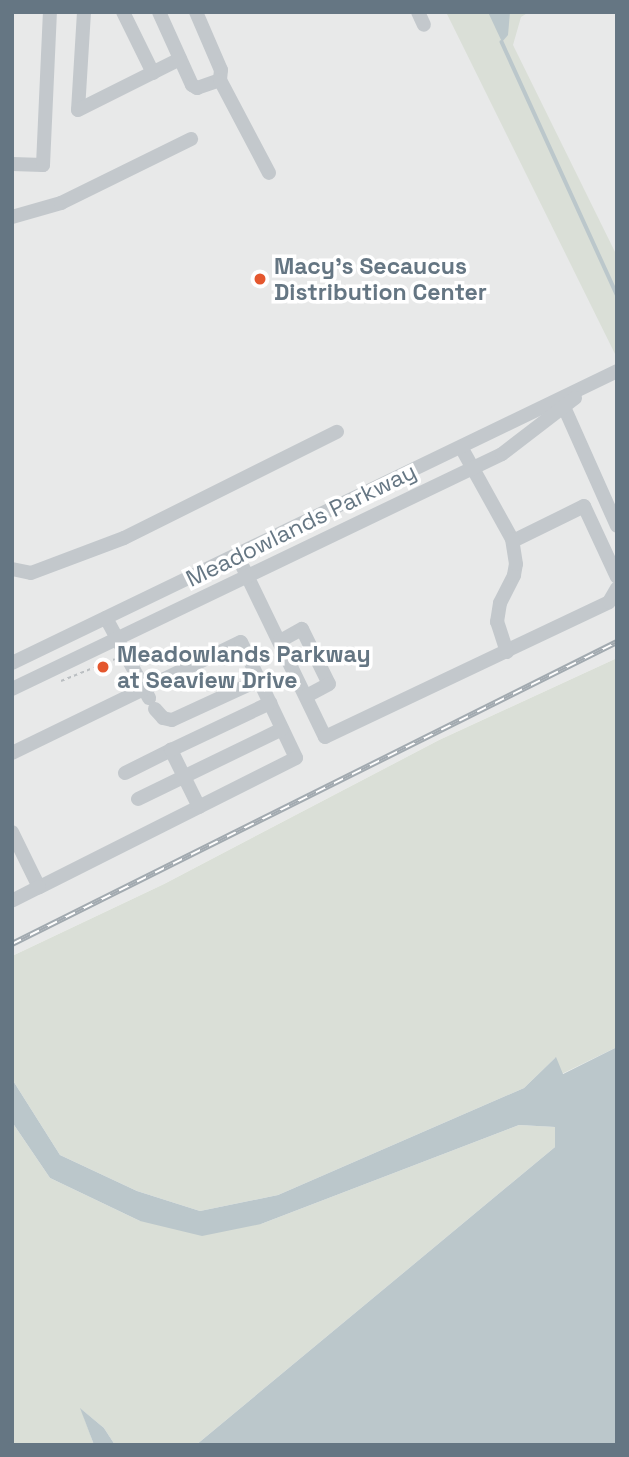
<!DOCTYPE html>
<style>
body{margin:0}
#map{position:relative;width:629px;height:1457px;overflow:hidden;background:#fafaf8;font-family:"Space Grotesk",sans-serif}
div>[style]{position:absolute}
.built>*{inset:0;background:#e8e9e9}
.green>*{inset:0;background:#dadfd7}
.water>*{inset:0;background:#bbc7cb}
.stream>*{height:3.5px;margin:-1.75px;padding:0 1.75px;transform-origin:1.75px;border-radius:1.75px;background:#bbc7cb}
.path>*{height:2px;margin-top:-1px;transform-origin:0;background:repeating-linear-gradient(90deg,#bbbfc2 0 3.5px,transparent 0 7px)}
.minor>*{height:14px;margin:-7px;padding:0 7px;transform-origin:7px;border-radius:7px;background:#c3c8cc}
.rail>*{height:6px;margin-top:-3px;transform-origin:0;background:repeating-linear-gradient(90deg,#fff 0 10px,#a2aab0 0 20px);box-sizing:border-box;border-block:2px solid #a2aab0}
.dots>*{width:19px;height:19px;translate:-50% -50%;box-sizing:border-box;border:4px solid #fff;border-radius:50%}
span{translate:-50% -50%;white-space:nowrap;text-align:center;line-height:1.15;-webkit-text-stroke:7px #fff;paint-order:stroke}
.poi-label{font-size:23px;color:#657683;font-weight:700}
.left{translate:0 -50%;text-align:left}
.street-label{font-size:23px;color:#657683}
.frame{position:absolute;inset:0;border:14px solid #657683;pointer-events:none}
</style>
<div id="map">
<div class="built">
<div style="clip-path:polygon(12px 12px,617px 12px,617px 658px,439px 740px,164px 884px,12px 956px)"></div>
</div>
<div class="green">
<div style="clip-path:polygon(446px 12px,529px 12px,521px 17px,513px 45px,617px 256px,617px 358px)"></div>
<div style="clip-path:polygon(617px 658px,617px 1047px,562px 1074px,555px 1058px,524px 1088px,278px 1195px,200px 1211px,137px 1191px,60px 1155px,12px 1079px,12px 956px,164px 884px,439px 740px)"></div>
<div style="clip-path:polygon(12px 1122px,50px 1178px,140px 1221px,261px 1224px,519px 1125px,556px 1127px,555px 1147px,196px 1445px,115px 1445px,104px 1428px,81px 1409px,94px 1445px,12px 1445px)"></div>
</div>
<div class="water">
<div style="clip-path:polygon(488px 12px,510px 12px,508px 35px,502px 42px)"></div>
<div style="clip-path:polygon(617px 1047px,617px 1445px,196px 1445px,555px 1147px,555px 1127px,519px 1125px,261px 1224px,202px 1236px,140px 1221px,50px 1178px,12px 1122px,12px 1079px,60px 1155px,137px 1191px,200px 1211px,278px 1195px,524px 1088px,556px 1057px,563px 1074px)"></div>
<div style="clip-path:polygon(80px 1408px,104px 1428px,115px 1445px,94px 1445px)"></div>
</div>
<div class="stream">
<div style="left:502px;top:42px;width:277px;rotate:65.5deg"></div>
</div>
<div class="path">
<div style="left:61px;top:681px;width:58px;rotate:-22.2deg"></div>
</div>
<div class="minor">
<div style="left:84px;top:12px;width:98px;rotate:93.5deg"></div>
<div style="left:78px;top:110px;width:114px;rotate:-26.6deg"></div>
<div style="left:123px;top:12px;width:68px;rotate:63.8deg"></div>
<div style="left:159px;top:12px;width:80px;rotate:65.7deg"></div>
<div style="left:192px;top:85px;width:6px;rotate:31deg"></div>
<div style="left:197px;top:88px;width:24px;rotate:-19deg"></div>
<div style="left:196px;top:12px;width:63px;rotate:66.7deg"></div>
<div style="left:221px;top:70px;width:10px;rotate:96deg"></div>
<div style="left:220px;top:80px;width:105px;rotate:62.2deg"></div>
<div style="left:418px;top:12px;width:14px;rotate:65deg"></div>
<div style="left:12px;top:164px;width:31px;rotate:2deg"></div>
<div style="left:43px;top:165px;width:153px;rotate:-87.4deg"></div>
<div style="left:12px;top:217px;width:51px;rotate:-15.9deg"></div>
<div style="left:61px;top:203px;width:145px;rotate:-26.2deg"></div>
<div style="left:564px;top:407px;width:130px;rotate:66deg"></div>
<div style="left:461px;top:447px;width:107px;rotate:61deg"></div>
<div style="left:513px;top:541px;width:79px;rotate:-26.2deg"></div>
<div style="left:584px;top:506px;width:78px;rotate:65.1deg"></div>
<div style="left:237px;top:555px;width:202px;rotate:64.2deg"></div>
<div style="left:325px;top:737px;width:314px;rotate:-25.4deg"></div>
<div style="left:609px;top:602px;width:16px;rotate:-60deg"></div>
<div style="left:12px;top:569px;width:19px;rotate:12deg"></div>
<div style="left:31px;top:573px;width:99px;rotate:-20.6deg"></div>
<div style="left:124px;top:538px;width:238px;rotate:-26.5deg"></div>
<div style="left:106px;top:618px;width:91px;rotate:61.7deg"></div>
<div style="left:280px;top:641px;width:25px;rotate:-29deg"></div>
<div style="left:302px;top:629px;width:61px;rotate:63.9deg"></div>
<div style="left:329px;top:684px;width:26px;rotate:152deg"></div>
<div style="left:507px;top:652px;width:32px;rotate:-108deg"></div>
<div style="left:497px;top:622px;width:19px;rotate:-81deg"></div>
<div style="left:500px;top:603px;width:31px;rotate:-63deg"></div>
<div style="left:514px;top:575px;width:11px;rotate:-80deg"></div>
<div style="left:516px;top:564px;width:25px;rotate:-99deg"></div>
<div style="left:12px;top:663px;width:672px;rotate:-25.76deg"></div>
<div style="left:12px;top:689px;width:543px;rotate:-25.62deg"></div>
<div style="left:502px;top:454px;width:92px;rotate:-37.5deg"></div>
<div style="left:155px;top:709px;width:12px;rotate:48deg"></div>
<div style="left:163px;top:718px;width:9px;rotate:13deg"></div>
<div style="left:172px;top:720px;width:96px;rotate:-24.7deg"></div>
<div style="left:12px;top:753px;width:254px;rotate:-25.9deg"></div>
<div style="left:241px;top:642px;width:128px;rotate:64.6deg"></div>
<div style="left:296px;top:758px;width:288px;rotate:153.3deg"></div>
<div style="left:125px;top:773px;width:51px;rotate:-26.6deg"></div>
<div style="left:138px;top:799px;width:160px;rotate:-25.9deg"></div>
<div style="left:199px;top:807px;width:64px;rotate:-116.2deg"></div>
<div style="left:171px;top:750px;width:110px;rotate:-25.4deg"></div>
<div style="left:12px;top:832px;width:61px;rotate:63.9deg"></div>
<div style="left:39px;top:887px;width:30px;rotate:153deg"></div>
</div>
<div class="rail">
<div style="left:12px;top:944px;width:676px;rotate:-26.53deg"></div>
</div>
<div class="dots">
<div style="left:260px;top:279px;background:#e4572e"></div>
<div style="left:103px;top:667px;background:#e4572e"></div>
</div>
<div class="poi-label">
<span class="left" style="left:274px;top:279px">Macy's Secaucus<br>Distribution Center</span>
<span class="left" style="left:117px;top:667px">Meadowlands Parkway<br>at Seaview Drive</span>
</div>
<div class="street-label">
<span style="left:301px;top:525px;rotate:-26deg">Meadowlands Parkway</span>
</div>
<div class="frame"></div>
</div>
